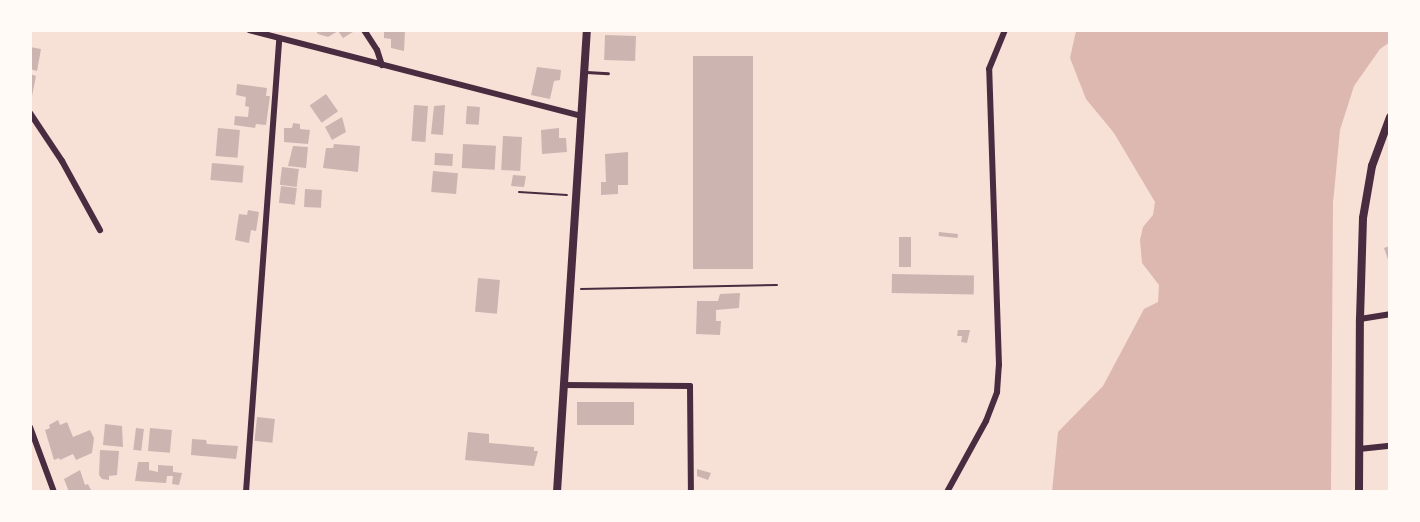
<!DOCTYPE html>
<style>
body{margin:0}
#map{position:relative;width:1420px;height:522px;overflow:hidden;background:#f7e1d7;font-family:Helvetica,sans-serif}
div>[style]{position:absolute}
.water>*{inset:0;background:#dcb8b0}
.building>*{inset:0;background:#ccb4b1;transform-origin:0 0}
.path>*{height:2px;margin:-1px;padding:0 1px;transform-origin:1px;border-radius:1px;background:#4a2c40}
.service>*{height:3px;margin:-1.5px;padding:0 1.5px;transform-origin:1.5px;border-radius:1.5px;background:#4a2c40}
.minor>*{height:6px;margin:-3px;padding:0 3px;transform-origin:3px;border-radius:3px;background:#4a2c40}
.tertiary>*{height:8px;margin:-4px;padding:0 4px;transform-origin:4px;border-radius:4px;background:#4a2c40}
span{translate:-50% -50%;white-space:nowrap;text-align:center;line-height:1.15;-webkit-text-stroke:6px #fffaf5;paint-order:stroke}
.frame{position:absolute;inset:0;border:32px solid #fffaf5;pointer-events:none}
</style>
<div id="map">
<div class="water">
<div style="clip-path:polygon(1083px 30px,1390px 30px,1390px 42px,1380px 49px,1354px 86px,1340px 130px,1333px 203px,1331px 492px,1052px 492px,1058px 432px,1103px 386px,1144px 309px,1158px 302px,1159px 285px,1142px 263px,1140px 240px,1143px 227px,1153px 215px,1155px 202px,1114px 133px,1086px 99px,1070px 58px,1076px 31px)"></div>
</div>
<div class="building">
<div style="clip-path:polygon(315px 30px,352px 30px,353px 32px,343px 38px,338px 31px,328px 37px,318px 34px)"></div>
<div style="clip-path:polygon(384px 30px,405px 30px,404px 51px,391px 48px,391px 39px,384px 38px)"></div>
<div style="left:605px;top:35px;width:31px;height:25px;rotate:2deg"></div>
<div style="clip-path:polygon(30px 47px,41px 49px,37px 71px,30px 69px)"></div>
<div style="left:693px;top:56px;width:60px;height:213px"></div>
<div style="clip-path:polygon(537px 67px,561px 70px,560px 80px,554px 81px,550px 99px,531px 95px)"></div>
<div style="clip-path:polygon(30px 74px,36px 76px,32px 96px,30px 96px)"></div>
<div style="clip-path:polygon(237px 84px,267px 88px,266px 96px,270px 96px,266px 125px,256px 124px,255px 128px,234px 125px,235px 116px,248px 117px,249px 107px,245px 106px,246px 97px,236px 95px)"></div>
<div style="left:326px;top:94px;width:21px;height:20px;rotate:55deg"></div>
<div style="left:414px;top:105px;width:14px;height:36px;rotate:4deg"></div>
<div style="clip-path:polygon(445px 105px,443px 135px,431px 134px,434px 106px)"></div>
<div style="left:467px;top:106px;width:13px;height:18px;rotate:4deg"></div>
<div style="clip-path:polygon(342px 117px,346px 132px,332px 140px,325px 127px)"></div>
<div style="clip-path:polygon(293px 123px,300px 124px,300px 129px,310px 130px,308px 144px,284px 142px,284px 128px,292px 128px)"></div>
<div style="left:218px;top:128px;width:22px;height:28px;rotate:5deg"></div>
<div style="clip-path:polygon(559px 128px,559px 138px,566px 138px,567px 152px,542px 154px,541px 130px)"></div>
<div style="left:503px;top:136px;width:19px;height:34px;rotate:3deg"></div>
<div style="clip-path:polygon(334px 144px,360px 146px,358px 172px,323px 168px,326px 148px,333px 148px)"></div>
<div style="left:463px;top:144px;width:33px;height:24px;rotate:3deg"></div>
<div style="clip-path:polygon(293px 146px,308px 147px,306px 168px,288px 166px)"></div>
<div style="clip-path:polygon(628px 152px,628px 185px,618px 185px,618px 194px,601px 195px,601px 182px,606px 182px,605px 154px)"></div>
<div style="left:435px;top:153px;width:18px;height:12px;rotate:3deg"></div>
<div style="left:212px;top:163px;width:32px;height:17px;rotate:5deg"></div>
<div style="left:282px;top:167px;width:17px;height:18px;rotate:7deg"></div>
<div style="left:433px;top:171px;width:25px;height:21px;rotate:5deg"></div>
<div style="clip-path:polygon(513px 175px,526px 176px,524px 187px,511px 186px)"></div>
<div style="left:281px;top:186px;width:16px;height:17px;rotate:7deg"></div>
<div style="left:305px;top:189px;width:17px;height:18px;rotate:3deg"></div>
<div style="clip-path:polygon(248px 210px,259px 212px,256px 231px,251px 230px,249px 243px,235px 240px,239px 214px,247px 215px)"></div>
<div style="left:939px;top:232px;width:19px;height:4px;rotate:6deg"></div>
<div style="left:899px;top:237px;width:12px;height:30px"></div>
<div style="clip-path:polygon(1390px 246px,1390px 265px,1384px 248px)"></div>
<div style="left:892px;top:274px;width:82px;height:19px;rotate:1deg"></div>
<div style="left:478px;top:278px;width:22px;height:34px;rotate:5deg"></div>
<div style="clip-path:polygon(740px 293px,739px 308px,716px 310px,716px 321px,721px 321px,720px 335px,696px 334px,697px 301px,718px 301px,720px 294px)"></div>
<div style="clip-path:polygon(958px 330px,970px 330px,967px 343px,961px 342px,962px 336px,957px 336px)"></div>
<div style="left:634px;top:402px;width:23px;height:57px;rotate:90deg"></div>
<div style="left:257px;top:417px;width:18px;height:24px;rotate:6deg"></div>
<div style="clip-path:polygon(58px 420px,60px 425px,67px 422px,73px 437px,90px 430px,94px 438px,92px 453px,76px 460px,73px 454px,60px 460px,59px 458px,54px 460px,45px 430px,50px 428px,49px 425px)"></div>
<div style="clip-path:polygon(105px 424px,122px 426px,123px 447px,103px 445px)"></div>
<div style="left:136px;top:428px;width:8px;height:22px;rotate:7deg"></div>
<div style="left:150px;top:428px;width:22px;height:23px;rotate:5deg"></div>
<div style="clip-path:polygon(468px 432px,489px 434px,489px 443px,534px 447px,534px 451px,538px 451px,534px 466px,465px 460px)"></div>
<div style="clip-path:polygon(192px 439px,206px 440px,207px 444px,238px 446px,236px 459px,191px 455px)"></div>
<div style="clip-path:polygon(100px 450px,119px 451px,117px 475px,109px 476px,109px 480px,102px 479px,99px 475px)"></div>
<div style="clip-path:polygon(138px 462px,149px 462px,149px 470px,158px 472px,158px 465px,173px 466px,173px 472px,182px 473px,179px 485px,172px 484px,173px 476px,167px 476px,166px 483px,135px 481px)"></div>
<div style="clip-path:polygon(697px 469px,711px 473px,708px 480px,697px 476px)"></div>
<div style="clip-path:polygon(80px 470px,85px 485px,88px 484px,92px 492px,69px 492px,64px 479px)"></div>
</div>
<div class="path">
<div style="left:519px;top:192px;width:48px;rotate:3.6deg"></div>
<div style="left:581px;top:289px;width:196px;rotate:-1.2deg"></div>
</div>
<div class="service">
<div style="left:586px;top:72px;width:22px;rotate:3deg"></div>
</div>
<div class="minor">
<div style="left:249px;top:30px;width:343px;rotate:14.5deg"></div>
<div style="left:364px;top:30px;width:24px;rotate:57deg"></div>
<div style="left:377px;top:50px;width:16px;rotate:72deg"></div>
<div style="left:30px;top:113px;width:58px;rotate:56.3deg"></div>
<div style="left:62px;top:161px;width:79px;rotate:61.2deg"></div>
<div style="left:1360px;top:319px;width:30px;rotate:-9deg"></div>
<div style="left:564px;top:385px;width:126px;rotate:0.5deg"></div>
<div style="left:690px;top:386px;width:106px;rotate:89.5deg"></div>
<div style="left:30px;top:427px;width:69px;rotate:69.7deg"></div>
<div style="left:1359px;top:449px;width:31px;rotate:-6deg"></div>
<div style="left:246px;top:492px;width:454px;rotate:-85.8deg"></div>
<div style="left:947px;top:492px;width:81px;rotate:-61.2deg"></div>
<div style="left:986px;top:421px;width:31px;rotate:-69deg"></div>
<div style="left:997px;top:392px;width:27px;rotate:-86deg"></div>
<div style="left:999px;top:365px;width:296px;rotate:-91.9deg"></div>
<div style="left:989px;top:69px;width:42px;rotate:-67.7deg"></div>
</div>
<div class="tertiary">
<div style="left:557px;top:492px;width:463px;rotate:-86.3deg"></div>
<div style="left:1359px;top:492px;width:173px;rotate:-89.7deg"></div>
<div style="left:1360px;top:319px;width:101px;rotate:-88.3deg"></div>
<div style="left:1363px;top:218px;width:53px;rotate:-80.2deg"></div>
<div style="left:1372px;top:166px;width:52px;rotate:-69.8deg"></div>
</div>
<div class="frame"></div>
</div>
